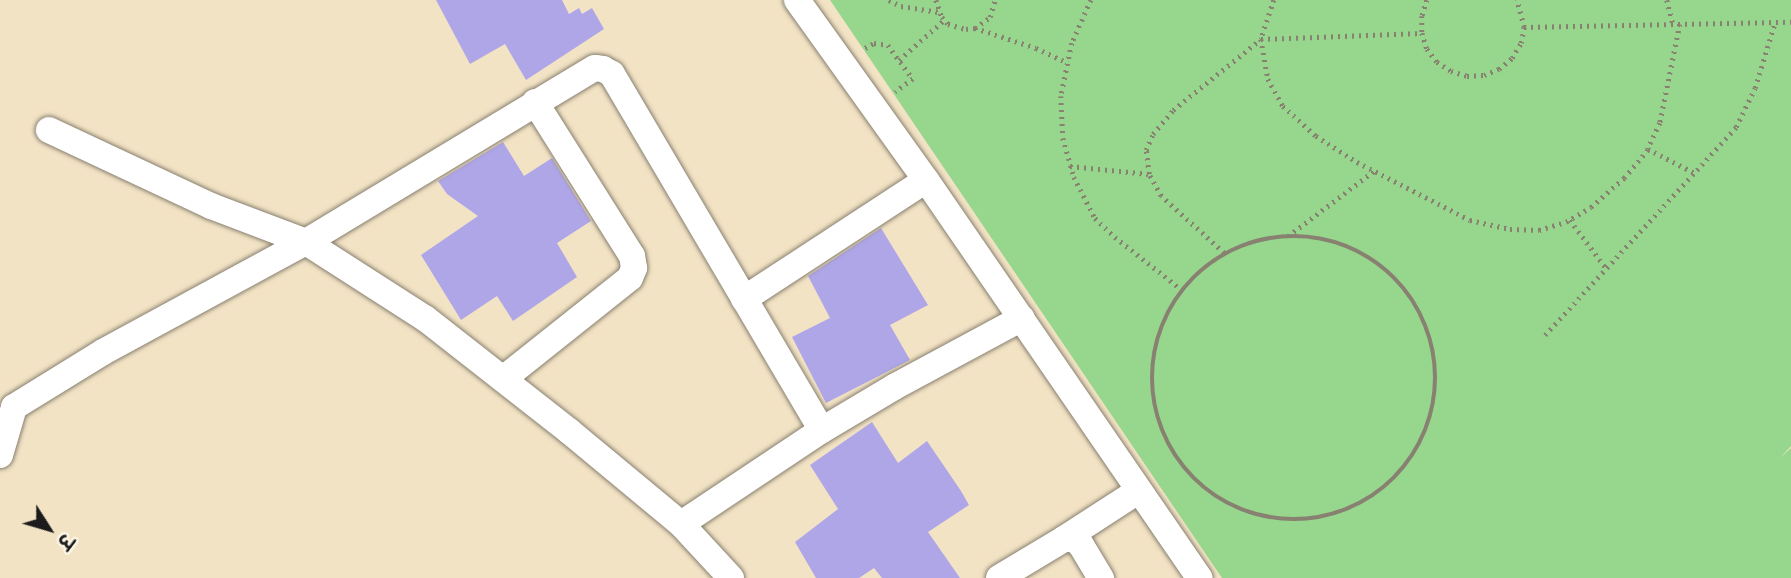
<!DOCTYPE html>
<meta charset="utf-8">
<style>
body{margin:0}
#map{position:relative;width:1791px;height:578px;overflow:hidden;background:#f3e3c5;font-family:"Patrick Hand","Playpen Sans Deva",sans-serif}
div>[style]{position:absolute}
.green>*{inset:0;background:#97d78d}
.building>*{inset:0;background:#afa6e8}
.path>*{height:4.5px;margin-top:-2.25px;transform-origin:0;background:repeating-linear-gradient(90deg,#888070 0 2px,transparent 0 7px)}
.path>.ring{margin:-2.25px;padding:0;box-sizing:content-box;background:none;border:4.5px solid #888070;border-radius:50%}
.roads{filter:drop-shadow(0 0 2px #888070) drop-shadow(0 0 2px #888070)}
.street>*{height:26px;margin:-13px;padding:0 13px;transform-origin:13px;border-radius:13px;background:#fff}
span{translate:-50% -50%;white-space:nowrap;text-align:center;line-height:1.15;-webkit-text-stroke:5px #fcf5e5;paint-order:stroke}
.north{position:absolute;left:14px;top:494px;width:70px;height:70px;-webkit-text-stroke:5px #fcf5e5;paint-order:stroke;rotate:127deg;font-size:19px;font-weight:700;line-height:28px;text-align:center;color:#1c1c1c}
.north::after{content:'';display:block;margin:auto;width:24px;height:32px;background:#1c1c1c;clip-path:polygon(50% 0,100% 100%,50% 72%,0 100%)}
</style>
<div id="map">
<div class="green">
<div style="clip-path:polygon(830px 0,1791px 0,1791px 446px,1780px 458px,1791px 448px,1791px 578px,1222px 578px)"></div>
</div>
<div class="building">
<div style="clip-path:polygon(436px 0,562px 0,569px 14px,579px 8px,582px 14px,592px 8px,604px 29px,526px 80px,505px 44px,470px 64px)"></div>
<div style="clip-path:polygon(503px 142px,524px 176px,552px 158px,591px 221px,557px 243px,577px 277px,513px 321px,497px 296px,461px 320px,421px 255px,478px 216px,447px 194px,438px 181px)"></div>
<div style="clip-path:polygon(881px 228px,928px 305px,890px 325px,910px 360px,826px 403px,792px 337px,830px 318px,808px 276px)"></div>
<div style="clip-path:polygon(872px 422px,898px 463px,927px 441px,961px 491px,969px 505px,928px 532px,960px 578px,882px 578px,874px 568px,859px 578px,816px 578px,795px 542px,838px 509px,810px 465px)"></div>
</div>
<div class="path">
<div style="left:889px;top:0;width:13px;rotate:27deg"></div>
<div style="left:901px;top:6px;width:38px;rotate:9deg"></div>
<div style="left:936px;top:0;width:18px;rotate:71deg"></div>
<div style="left:942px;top:17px;width:9px;rotate:49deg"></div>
<div style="left:948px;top:24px;width:19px;rotate:16deg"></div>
<div style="left:966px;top:29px;width:9px;rotate:-6deg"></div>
<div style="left:975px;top:28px;width:19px;rotate:-36deg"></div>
<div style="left:990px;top:17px;width:18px;rotate:-74deg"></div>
<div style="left:1091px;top:0;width:47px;rotate:113.8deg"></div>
<div style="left:1072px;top:43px;width:54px;rotate:101.7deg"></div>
<div style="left:1061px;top:96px;width:42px;rotate:87.3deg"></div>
<div style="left:1063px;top:138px;width:41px;rotate:74.2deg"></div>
<div style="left:1074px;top:177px;width:46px;rotate:62.9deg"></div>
<div style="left:1095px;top:218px;width:28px;rotate:44deg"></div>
<div style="left:1115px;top:237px;width:85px;rotate:38.3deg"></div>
<div style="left:1274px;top:0;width:41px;rotate:108.4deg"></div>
<div style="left:1261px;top:39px;width:41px;rotate:80.1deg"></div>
<div style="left:1268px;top:79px;width:31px;rotate:61deg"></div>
<div style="left:1283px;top:106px;width:45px;rotate:42.3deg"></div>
<div style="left:1316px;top:136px;width:49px;rotate:32.4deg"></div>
<div style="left:1357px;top:162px;width:127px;rotate:27.2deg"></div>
<div style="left:1470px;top:220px;width:41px;rotate:12.7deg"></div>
<div style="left:1510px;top:229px;width:29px;rotate:2deg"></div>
<div style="left:1539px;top:230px;width:28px;rotate:-17deg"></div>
<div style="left:1566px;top:222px;width:29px;rotate:-31deg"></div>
<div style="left:1591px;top:207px;width:44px;rotate:-41.3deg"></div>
<div style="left:1624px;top:178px;width:38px;rotate:-50deg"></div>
<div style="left:1427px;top:0;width:17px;rotate:107deg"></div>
<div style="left:1422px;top:16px;width:17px;rotate:90deg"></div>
<div style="left:1422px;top:33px;width:17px;rotate:73deg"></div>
<div style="left:1427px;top:49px;width:16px;rotate:52deg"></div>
<div style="left:1437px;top:62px;width:17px;rotate:33deg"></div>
<div style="left:1451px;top:71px;width:17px;rotate:17deg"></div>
<div style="left:1467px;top:76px;width:17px;rotate:-3deg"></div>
<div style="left:1484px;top:75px;width:16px;rotate:-22deg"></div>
<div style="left:1499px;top:69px;width:17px;rotate:-40deg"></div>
<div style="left:1512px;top:58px;width:17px;rotate:-59deg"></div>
<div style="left:1521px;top:43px;width:16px;rotate:-79deg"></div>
<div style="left:1524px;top:27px;width:28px;rotate:-105deg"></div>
<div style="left:1667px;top:0;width:25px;rotate:76deg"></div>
<div style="left:1680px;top:24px;width:101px;rotate:101.4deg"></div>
<div style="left:1660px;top:123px;width:29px;rotate:115deg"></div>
<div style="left:1648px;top:149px;width:51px;rotate:27.1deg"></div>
<div style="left:1524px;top:27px;width:267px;rotate:-1.1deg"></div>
<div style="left:975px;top:28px;width:64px;rotate:18.2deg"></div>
<div style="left:1036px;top:48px;width:35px;rotate:25deg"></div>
<div style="left:865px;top:48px;width:10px;rotate:-29deg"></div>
<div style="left:874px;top:43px;width:14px;rotate:8deg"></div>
<div style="left:888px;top:45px;width:42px;rotate:53.7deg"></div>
<div style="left:913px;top:79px;width:22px;rotate:144deg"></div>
<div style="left:899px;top:60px;width:60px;rotate:-41.6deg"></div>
<div style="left:1070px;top:166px;width:79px;rotate:5.8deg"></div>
<div style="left:1570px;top:220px;width:60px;rotate:53.1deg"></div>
<div style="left:1288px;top:236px;width:108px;rotate:-37.1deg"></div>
<div class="ring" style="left:1152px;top:236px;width:279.5px;height:279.5px"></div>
<div style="left:1224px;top:253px;width:85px;rotate:-137.9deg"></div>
<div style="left:1161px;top:196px;width:25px;rotate:-119deg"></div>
<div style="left:1149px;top:174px;width:24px;rotate:-97deg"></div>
<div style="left:1146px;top:150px;width:17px;rotate:-66deg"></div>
<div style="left:1153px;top:134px;width:31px;rotate:-50deg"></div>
<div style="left:1173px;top:110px;width:113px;rotate:-38.9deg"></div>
<div style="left:1261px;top:39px;width:161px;rotate:-2.1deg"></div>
<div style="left:1545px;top:335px;width:282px;rotate:-47.4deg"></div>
<div style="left:1736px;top:127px;width:43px;rotate:-64deg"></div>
<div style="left:1755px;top:88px;width:69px;rotate:-73.1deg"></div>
</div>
<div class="roads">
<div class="street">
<div style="left:797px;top:0;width:221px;rotate:54.4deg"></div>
<div style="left:926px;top:180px;width:483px;rotate:55.5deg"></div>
<div style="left:744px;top:299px;width:217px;rotate:-33.2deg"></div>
<div style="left:503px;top:379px;width:162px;rotate:-38.5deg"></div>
<div style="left:630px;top:278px;width:11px;rotate:-68deg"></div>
<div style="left:634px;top:268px;width:12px;rotate:-99deg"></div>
<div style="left:632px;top:256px;width:182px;rotate:-122.2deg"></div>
<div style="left:0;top:455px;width:50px;rotate:-73.7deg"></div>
<div style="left:14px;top:407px;width:105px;rotate:-31.7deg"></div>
<div style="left:103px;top:352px;width:231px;rotate:-28.5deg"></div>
<div style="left:306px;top:242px;width:102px;rotate:-159.2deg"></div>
<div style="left:211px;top:206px;width:179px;rotate:-154.9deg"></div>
<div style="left:681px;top:524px;width:169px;rotate:-33.7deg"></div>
<div style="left:822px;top:430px;width:84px;rotate:-30.8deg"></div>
<div style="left:894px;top:387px;width:145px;rotate:-28.3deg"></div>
<div style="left:1064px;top:539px;width:88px;rotate:-33deg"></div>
<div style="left:731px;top:578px;width:74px;rotate:-132.8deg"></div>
<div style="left:681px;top:524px;width:146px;rotate:-140.3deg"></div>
<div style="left:569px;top:431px;width:182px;rotate:-141.9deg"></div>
<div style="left:426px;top:319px;width:143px;rotate:-147.3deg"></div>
<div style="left:306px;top:242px;width:337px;rotate:-31.1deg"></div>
<div style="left:595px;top:68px;width:8px;rotate:7deg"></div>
<div style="left:603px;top:69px;width:10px;rotate:29deg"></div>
<div style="left:612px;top:74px;width:413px;rotate:59.5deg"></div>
<div style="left:999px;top:578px;width:76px;rotate:-31deg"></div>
<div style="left:1064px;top:539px;width:10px"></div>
<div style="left:1074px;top:539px;width:9px;rotate:41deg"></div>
<div style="left:1081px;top:545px;width:39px;rotate:59deg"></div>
</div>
</div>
<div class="north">उ</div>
</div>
